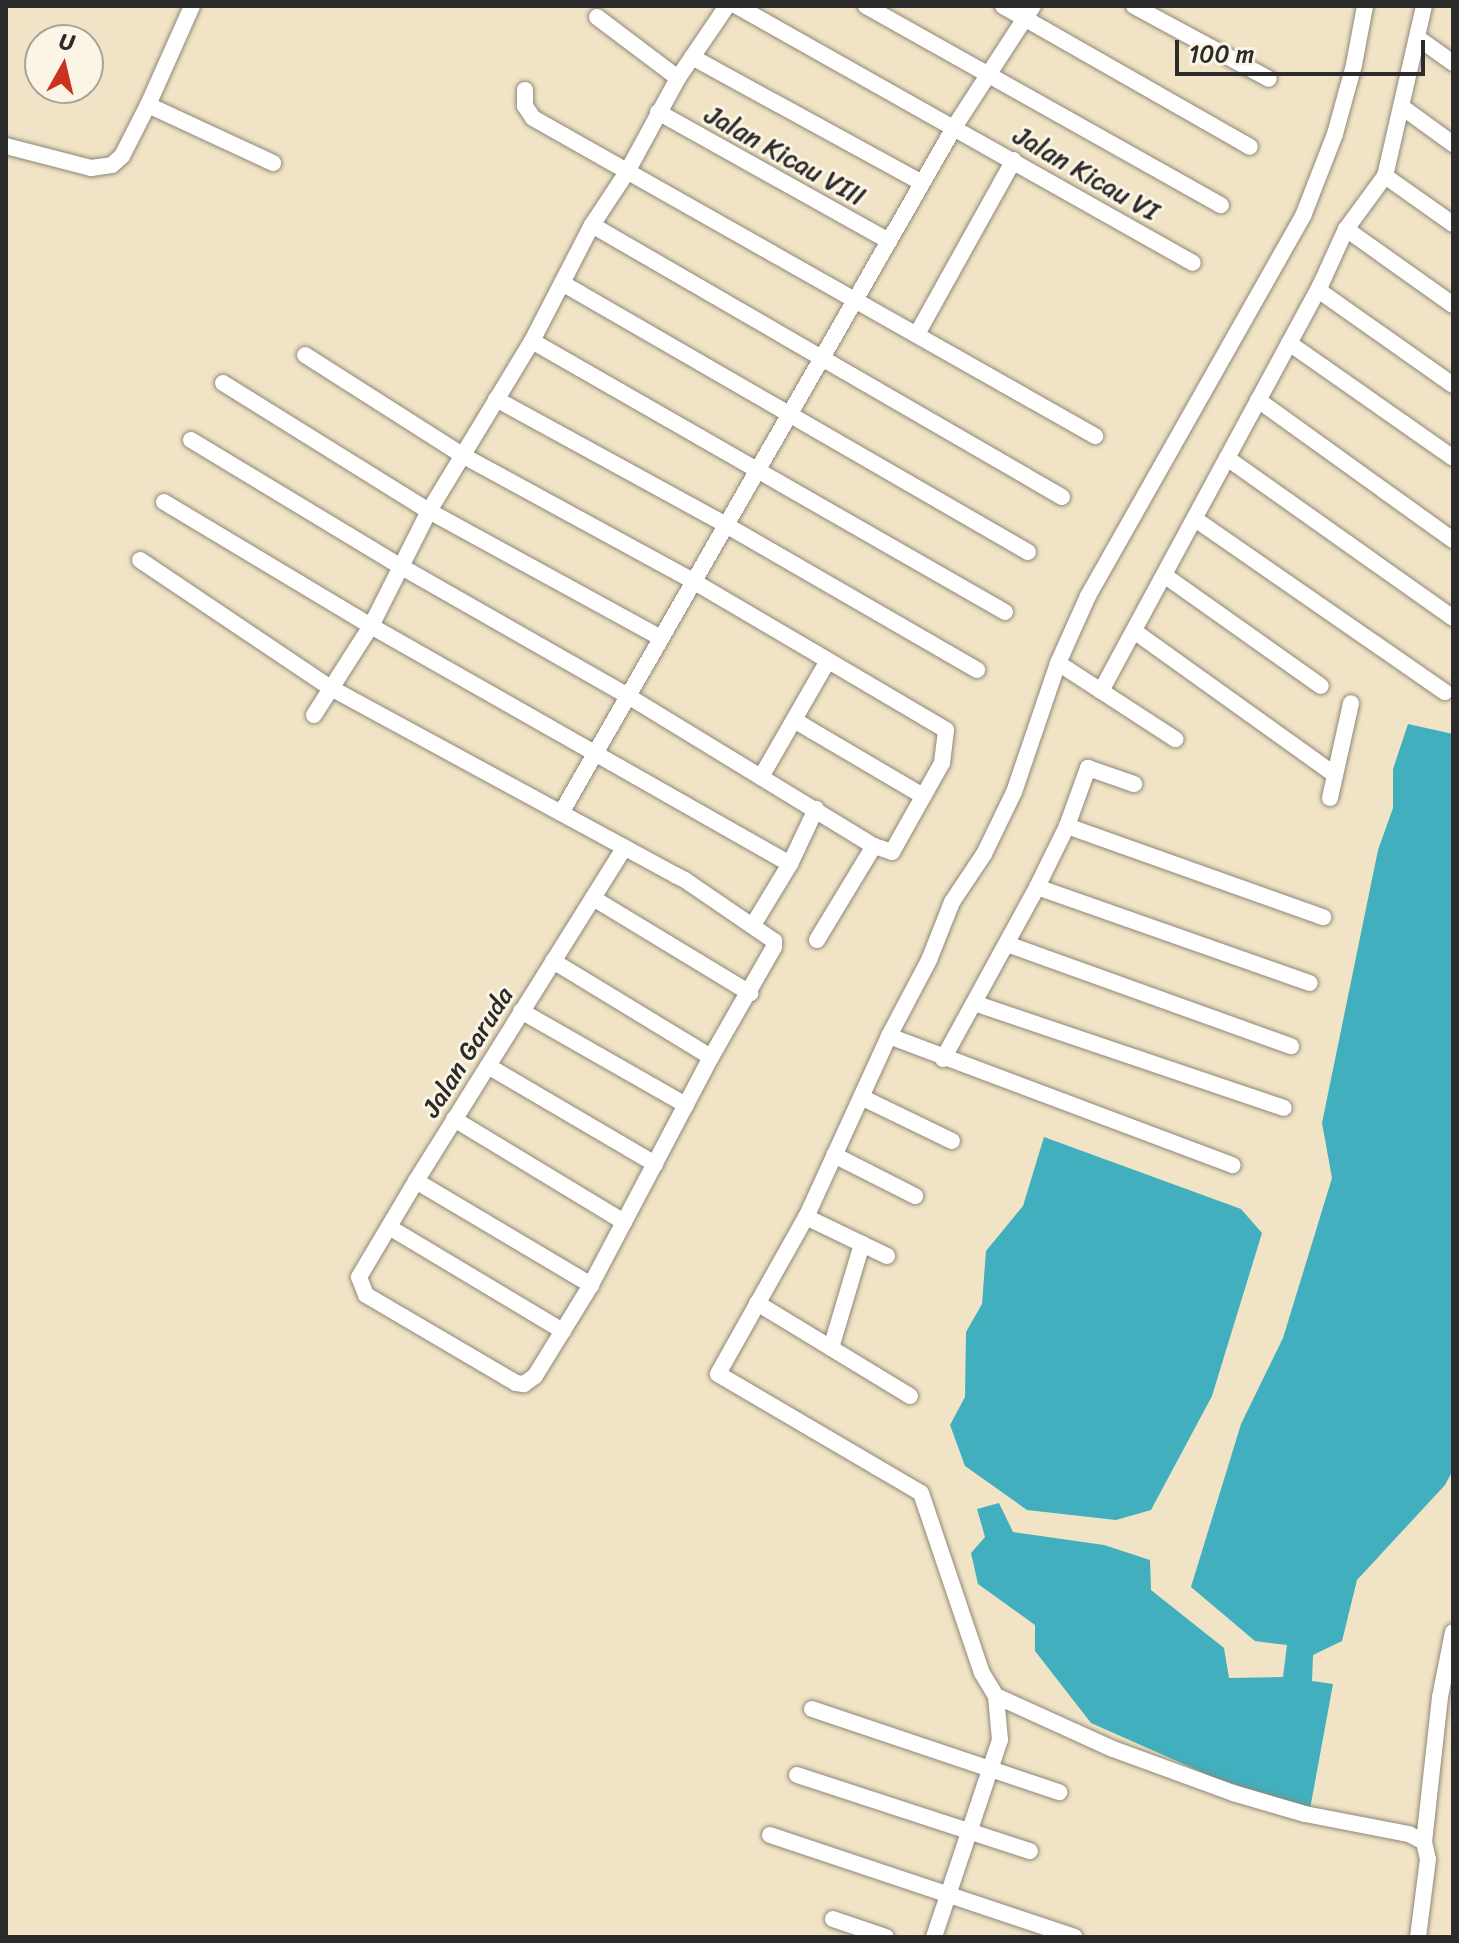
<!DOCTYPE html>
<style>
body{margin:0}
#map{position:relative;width:1459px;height:1943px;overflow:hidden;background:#f1e3c5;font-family:Sriracha,sans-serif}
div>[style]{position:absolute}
.water>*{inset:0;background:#41afbe}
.roads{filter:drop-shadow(0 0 2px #8e8778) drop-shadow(0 0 2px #8e8778)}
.minor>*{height:16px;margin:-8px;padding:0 8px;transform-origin:8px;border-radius:8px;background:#fff}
span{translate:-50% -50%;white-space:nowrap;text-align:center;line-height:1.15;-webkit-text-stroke:6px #fcf5e5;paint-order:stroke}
.street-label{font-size:26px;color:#2b2b2b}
.frame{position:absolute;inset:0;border:8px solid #2b2b2b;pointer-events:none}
.north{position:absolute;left:24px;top:24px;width:80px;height:80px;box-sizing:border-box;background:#fcf5e5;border:2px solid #a8a49b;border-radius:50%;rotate:8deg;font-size:22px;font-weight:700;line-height:32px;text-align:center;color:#2b2b2b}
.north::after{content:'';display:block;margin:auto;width:28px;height:36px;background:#c8321e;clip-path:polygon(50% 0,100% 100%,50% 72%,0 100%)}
.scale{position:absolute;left:1175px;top:40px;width:250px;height:36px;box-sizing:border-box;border:4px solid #2b2b2b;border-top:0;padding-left:10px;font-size:24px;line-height:28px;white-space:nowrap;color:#2b2b2b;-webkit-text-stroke:6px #fcf5e5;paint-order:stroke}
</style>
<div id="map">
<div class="water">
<div style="clip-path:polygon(1408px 724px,1453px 734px,1453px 1470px,1445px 1485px,1357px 1580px,1342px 1641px,1313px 1655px,1312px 1681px,1333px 1684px,1310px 1809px,1215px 1778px,1091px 1723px,1035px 1651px,1035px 1625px,978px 1584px,971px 1553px,985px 1537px,977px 1509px,999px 1503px,1013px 1532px,1104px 1545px,1150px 1560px,1151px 1590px,1224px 1648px,1229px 1678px,1283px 1677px,1287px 1645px,1255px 1641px,1191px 1587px,1241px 1424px,1283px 1338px,1332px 1178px,1322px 1123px,1378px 850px,1393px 808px,1393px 769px)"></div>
<div style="clip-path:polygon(1044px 1137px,1241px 1209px,1262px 1233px,1212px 1396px,1151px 1510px,1116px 1520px,1027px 1510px,965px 1466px,950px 1425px,965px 1397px,966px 1332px,982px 1304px,986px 1251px,1023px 1206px)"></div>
</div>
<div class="roads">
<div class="minor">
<div style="left:737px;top:6px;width:523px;rotate:29.41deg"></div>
<div style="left:866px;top:6px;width:407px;rotate:29.3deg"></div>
<div style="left:1003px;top:6px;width:284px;rotate:29.7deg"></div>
<div style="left:1134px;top:6px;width:153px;rotate:28.4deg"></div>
<div style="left:1365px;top:6px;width:60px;rotate:100.6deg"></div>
<div style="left:1354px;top:65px;width:72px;rotate:105.4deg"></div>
<div style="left:1335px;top:134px;width:88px;rotate:111.3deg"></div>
<div style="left:1303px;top:216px;width:437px;rotate:119.5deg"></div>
<div style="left:1088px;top:596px;width:73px;rotate:114.1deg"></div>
<div style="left:1058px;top:663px;width:136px;rotate:108.8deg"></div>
<div style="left:1014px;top:792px;width:69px;rotate:115.8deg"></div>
<div style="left:984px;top:854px;width:58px;rotate:123.7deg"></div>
<div style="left:952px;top:902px;width:62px;rotate:111.6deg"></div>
<div style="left:929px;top:960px;width:86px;rotate:117.8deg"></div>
<div style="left:889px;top:1036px;width:199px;rotate:114.6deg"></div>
<div style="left:806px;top:1217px;width:180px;rotate:119.3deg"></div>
<div style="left:718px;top:1374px;width:235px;rotate:30.4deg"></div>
<div style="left:921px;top:1493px;width:190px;rotate:71.3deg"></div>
<div style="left:982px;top:1673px;width:27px;rotate:59deg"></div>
<div style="left:996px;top:1696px;width:128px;rotate:24.4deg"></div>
<div style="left:1113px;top:1749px;width:128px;rotate:20.1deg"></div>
<div style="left:1233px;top:1793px;width:75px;rotate:16.3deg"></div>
<div style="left:1305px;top:1814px;width:106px;rotate:10.9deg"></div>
<div style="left:1409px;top:1834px;width:17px;rotate:28deg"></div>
<div style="left:1424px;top:1842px;width:17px;rotate:77deg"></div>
<div style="left:1428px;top:1859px;width:79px;rotate:97.3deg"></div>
<div style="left:1424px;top:6px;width:174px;rotate:102.9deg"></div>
<div style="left:1385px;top:176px;width:66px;rotate:126.3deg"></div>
<div style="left:1346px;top:229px;width:63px;rotate:114.5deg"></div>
<div style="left:1320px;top:286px;width:6px;rotate:81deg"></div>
<div style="left:1321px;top:292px;width:161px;rotate:35.2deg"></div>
<div style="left:597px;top:17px;width:101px;rotate:37deg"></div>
<div style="left:1418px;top:38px;width:43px;rotate:35.5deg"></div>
<div style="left:692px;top:57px;width:262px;rotate:28.7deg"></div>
<div style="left:525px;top:90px;width:16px;rotate:90deg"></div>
<div style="left:525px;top:106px;width:14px;rotate:56deg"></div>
<div style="left:533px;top:118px;width:646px;rotate:29.5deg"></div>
<div style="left:148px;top:105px;width:138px;rotate:24.9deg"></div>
<div style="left:1402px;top:107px;width:63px;rotate:36deg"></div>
<div style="left:658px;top:112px;width:265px;rotate:29.2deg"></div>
<div style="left:6px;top:146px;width:88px;rotate:14.5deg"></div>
<div style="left:91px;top:168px;width:21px;rotate:-8deg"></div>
<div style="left:112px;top:165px;width:13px;rotate:-42deg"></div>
<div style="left:122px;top:156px;width:57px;rotate:-63deg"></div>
<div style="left:148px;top:105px;width:108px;rotate:-66deg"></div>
<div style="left:1385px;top:176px;width:83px;rotate:35.2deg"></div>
<div style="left:592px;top:225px;width:543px;rotate:30.06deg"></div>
<div style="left:1346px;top:229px;width:131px;rotate:35.4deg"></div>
<div style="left:562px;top:283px;width:538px;rotate:30deg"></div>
<div style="left:917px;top:334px;width:199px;rotate:-60.9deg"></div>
<div style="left:532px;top:341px;width:545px;rotate:29.81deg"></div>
<div style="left:1289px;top:343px;width:200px;rotate:35deg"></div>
<div style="left:223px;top:383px;width:243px;rotate:31.9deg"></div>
<div style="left:429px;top:511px;width:264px;rotate:28.7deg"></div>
<div style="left:496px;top:399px;width:262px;rotate:28.7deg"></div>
<div style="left:726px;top:525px;width:290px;rotate:30deg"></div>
<div style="left:1258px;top:400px;width:240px;rotate:35.7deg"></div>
<div style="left:191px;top:440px;width:244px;rotate:31.1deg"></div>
<div style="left:400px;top:566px;width:262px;rotate:29.7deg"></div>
<div style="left:628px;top:696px;width:288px;rotate:31.4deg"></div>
<div style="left:874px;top:846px;width:19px;rotate:18deg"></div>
<div style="left:892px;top:852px;width:102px;rotate:-60.7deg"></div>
<div style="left:942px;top:763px;width:33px;rotate:-83deg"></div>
<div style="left:946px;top:730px;width:294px;rotate:-149.5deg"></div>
<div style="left:693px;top:581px;width:263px;rotate:-151.4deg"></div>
<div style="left:462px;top:455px;width:186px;rotate:-147.5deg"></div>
<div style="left:1227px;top:458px;width:277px;rotate:35.3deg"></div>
<div style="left:164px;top:502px;width:241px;rotate:30.9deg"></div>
<div style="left:371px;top:626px;width:482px;rotate:29.6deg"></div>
<div style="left:1195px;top:519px;width:304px;rotate:34.7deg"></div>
<div style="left:140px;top:560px;width:228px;rotate:33.9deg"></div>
<div style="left:329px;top:687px;width:394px;rotate:28.5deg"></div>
<div style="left:675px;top:875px;width:11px;rotate:27deg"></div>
<div style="left:685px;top:880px;width:108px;rotate:34.4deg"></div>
<div style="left:774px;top:941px;width:6px;rotate:90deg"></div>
<div style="left:774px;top:947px;width:127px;rotate:119.8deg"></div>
<div style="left:711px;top:1057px;width:258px;rotate:117.8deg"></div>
<div style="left:591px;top:1285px;width:107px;rotate:121.6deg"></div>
<div style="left:535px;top:1376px;width:14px;rotate:144deg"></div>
<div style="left:524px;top:1384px;width:8px;rotate:-173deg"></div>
<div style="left:516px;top:1383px;width:174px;rotate:-149.6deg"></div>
<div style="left:366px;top:1295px;width:19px;rotate:-111deg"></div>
<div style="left:359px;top:1277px;width:112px;rotate:-59.3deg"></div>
<div style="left:416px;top:1181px;width:393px;rotate:-58deg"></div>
<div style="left:1164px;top:575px;width:192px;rotate:35.3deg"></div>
<div style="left:1134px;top:631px;width:247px;rotate:35.6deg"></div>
<div style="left:1058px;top:663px;width:140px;rotate:33deg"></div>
<div style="left:1101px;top:691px;width:460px;rotate:-61.6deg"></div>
<div style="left:314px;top:715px;width:106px;rotate:-57.4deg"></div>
<div style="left:371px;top:626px;width:129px;rotate:-63.2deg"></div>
<div style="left:429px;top:511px;width:199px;rotate:-58.8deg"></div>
<div style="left:532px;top:341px;width:131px;rotate:-62.7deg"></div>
<div style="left:592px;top:225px;width:64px;rotate:-56.6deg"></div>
<div style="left:627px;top:172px;width:107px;rotate:-61.5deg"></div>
<div style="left:678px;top:78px;width:87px;rotate:-55.8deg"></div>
<div style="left:794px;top:720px;width:150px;rotate:30.5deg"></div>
<div style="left:761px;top:777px;width:133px;rotate:-60.1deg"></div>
<div style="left:1330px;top:798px;width:97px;rotate:-77.5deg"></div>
<div style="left:561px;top:813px;width:792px;rotate:-60.17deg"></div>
<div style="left:955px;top:126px;width:143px;rotate:-57deg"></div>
<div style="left:1067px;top:826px;width:272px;rotate:19.6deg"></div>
<div style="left:1037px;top:887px;width:289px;rotate:19.4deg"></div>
<div style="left:593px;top:898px;width:184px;rotate:31.2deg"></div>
<div style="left:753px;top:925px;width:71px;rotate:-58.8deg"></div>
<div style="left:790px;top:864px;width:61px;rotate:-64.7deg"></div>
<div style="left:817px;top:940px;width:110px;rotate:-58.8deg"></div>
<div style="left:1007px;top:944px;width:302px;rotate:19.8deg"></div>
<div style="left:553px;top:961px;width:185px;rotate:31.3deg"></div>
<div style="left:974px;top:1003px;width:327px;rotate:18.7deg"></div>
<div style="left:521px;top:1011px;width:190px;rotate:29.7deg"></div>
<div style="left:889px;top:1036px;width:367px;rotate:20.6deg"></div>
<div style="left:943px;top:1059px;width:196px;rotate:-61.3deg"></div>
<div style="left:1037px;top:887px;width:68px;rotate:-63.8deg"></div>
<div style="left:1067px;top:826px;width:62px;rotate:-70.1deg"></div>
<div style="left:1088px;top:768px;width:49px;rotate:19.2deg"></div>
<div style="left:488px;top:1066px;width:194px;rotate:30.4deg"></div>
<div style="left:861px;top:1097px;width:101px;rotate:25.8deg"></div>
<div style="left:454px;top:1119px;width:199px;rotate:31.2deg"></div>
<div style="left:834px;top:1155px;width:91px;rotate:26.8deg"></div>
<div style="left:416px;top:1181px;width:204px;rotate:30.7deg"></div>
<div style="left:806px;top:1217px;width:90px;rotate:25.7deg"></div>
<div style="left:389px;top:1227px;width:203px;rotate:30.9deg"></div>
<div style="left:757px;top:1303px;width:179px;rotate:31.3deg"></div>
<div style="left:831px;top:1348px;width:109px;rotate:-73.4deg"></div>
<div style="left:812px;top:1709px;width:261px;rotate:18.6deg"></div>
<div style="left:797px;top:1775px;width:245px;rotate:18.1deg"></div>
<div style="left:770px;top:1835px;width:321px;rotate:18.5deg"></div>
<div style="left:1424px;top:1842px;width:146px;rotate:-83.7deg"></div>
<div style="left:1440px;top:1697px;width:66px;rotate:-78.7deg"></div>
<div style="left:833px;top:1919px;width:56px;rotate:18.8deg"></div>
<div style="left:934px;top:1937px;width:208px;rotate:-71.5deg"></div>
<div style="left:1000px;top:1740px;width:44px;rotate:-95.2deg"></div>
</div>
</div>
<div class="street-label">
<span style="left:785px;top:156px;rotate:29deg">Jalan Kicau VIII</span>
<span style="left:1086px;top:174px;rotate:30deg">Jalan Kicau VI</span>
<span style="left:468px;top:1052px;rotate:-58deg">Jalan Garuda</span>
</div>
<div class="frame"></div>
<div class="north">U</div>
<div class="scale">100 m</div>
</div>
